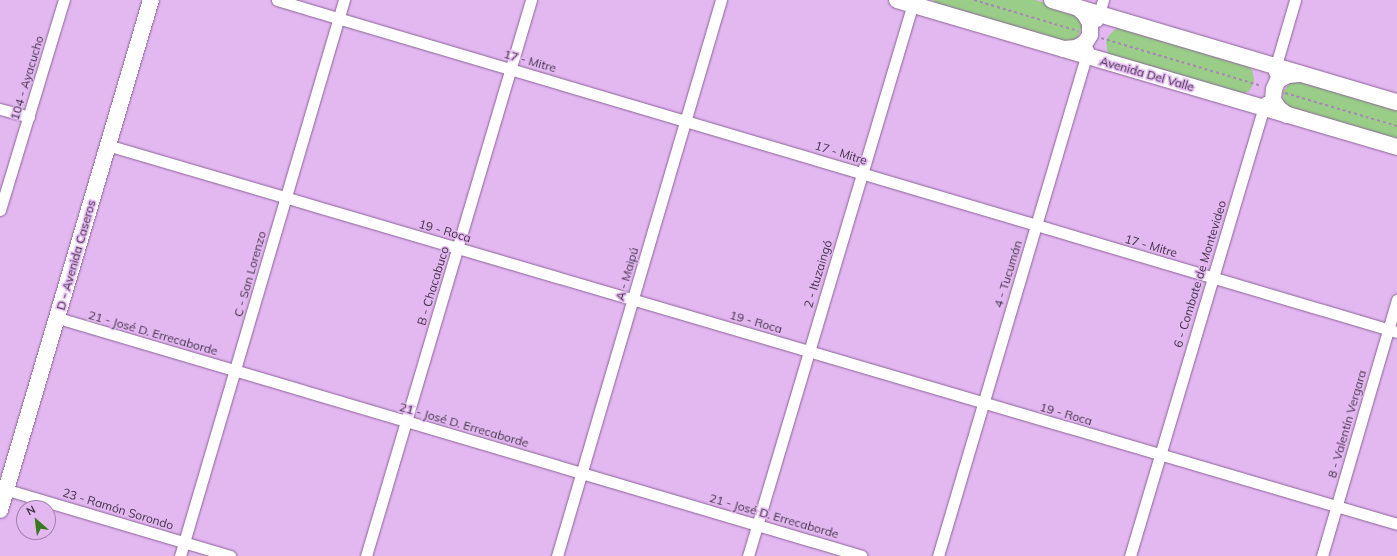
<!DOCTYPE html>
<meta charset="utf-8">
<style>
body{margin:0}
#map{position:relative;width:1397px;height:556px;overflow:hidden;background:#e3b8f1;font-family:Mulish,sans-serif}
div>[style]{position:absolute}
.green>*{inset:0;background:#99cd88}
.path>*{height:2px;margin-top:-1px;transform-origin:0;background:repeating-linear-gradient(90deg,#a887b4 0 3px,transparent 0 6px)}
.roads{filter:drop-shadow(0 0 1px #8b6397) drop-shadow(0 0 1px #8b6397)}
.street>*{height:11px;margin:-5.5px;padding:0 5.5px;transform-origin:5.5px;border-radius:5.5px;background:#fff}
.secondary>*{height:16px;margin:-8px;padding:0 8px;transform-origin:8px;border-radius:8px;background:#fff}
span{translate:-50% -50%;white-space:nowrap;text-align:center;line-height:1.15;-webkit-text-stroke:3px #e3b8f1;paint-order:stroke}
.street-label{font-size:12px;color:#433249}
.north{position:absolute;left:16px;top:500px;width:40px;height:40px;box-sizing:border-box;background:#e3b8f1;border:1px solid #a382ae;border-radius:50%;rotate:332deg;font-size:11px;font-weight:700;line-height:16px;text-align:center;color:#433249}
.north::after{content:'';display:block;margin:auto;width:14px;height:18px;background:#387a1b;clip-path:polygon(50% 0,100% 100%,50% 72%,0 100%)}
</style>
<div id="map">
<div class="green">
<div style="clip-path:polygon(934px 0,1035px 0,1074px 11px,1082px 26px,1077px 39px,1066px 44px,935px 3px)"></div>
<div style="clip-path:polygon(1125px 27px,1246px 63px,1252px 70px,1254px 78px,1253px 85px,1249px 91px,1238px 96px,1108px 55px,1106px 40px,1111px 33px,1117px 28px)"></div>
<div style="clip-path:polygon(1302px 79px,1397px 107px,1397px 143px,1285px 107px,1283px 92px,1288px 85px,1294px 80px)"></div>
</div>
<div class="path">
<div style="left:974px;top:0;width:109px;rotate:16.6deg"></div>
<div style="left:1101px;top:38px;width:168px;rotate:16.6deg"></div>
<div style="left:1285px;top:93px;width:117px;rotate:16.4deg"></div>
</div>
<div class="roads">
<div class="street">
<div style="left:277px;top:0;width:1168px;rotate:16.51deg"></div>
<div style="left:1097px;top:21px;width:22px;rotate:-74deg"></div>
<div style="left:1274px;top:72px;width:75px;rotate:-73.7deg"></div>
<div style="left:0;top:109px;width:30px;rotate:15deg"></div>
<div style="left:107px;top:145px;width:1345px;rotate:16.37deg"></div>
<div style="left:0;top:210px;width:220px;rotate:-73.1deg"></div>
<div style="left:58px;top:318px;width:838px;rotate:16.49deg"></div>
<div style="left:1px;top:488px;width:239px;rotate:16.5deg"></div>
<div style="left:180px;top:556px;width:580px;rotate:-73.57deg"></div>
<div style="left:366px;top:556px;width:580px;rotate:-73.47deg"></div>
<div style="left:557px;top:556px;width:580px;rotate:-73.57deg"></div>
<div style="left:748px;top:556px;width:580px;rotate:-73.38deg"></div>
<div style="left:938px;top:556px;width:528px;rotate:-73.49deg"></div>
<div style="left:1130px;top:556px;width:474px;rotate:-73.4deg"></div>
<div style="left:1322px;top:556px;width:267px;rotate:-73.7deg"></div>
</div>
<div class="secondary">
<div style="left:897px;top:0;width:521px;rotate:16.38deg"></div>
<div style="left:1052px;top:0;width:360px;rotate:16.5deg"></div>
<div style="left:1064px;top:49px;width:12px;rotate:-5deg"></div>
<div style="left:1076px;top:48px;width:10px;rotate:-29deg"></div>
<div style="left:1085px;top:43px;width:9px;rotate:-58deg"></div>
<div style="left:1090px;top:35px;width:12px;rotate:-90deg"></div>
<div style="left:1090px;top:23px;width:10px;rotate:-119deg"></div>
<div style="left:1085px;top:14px;width:11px;rotate:-139deg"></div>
<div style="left:1287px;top:115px;width:10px;rotate:-143deg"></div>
<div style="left:1279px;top:109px;width:11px;rotate:-124deg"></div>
<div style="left:1273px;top:100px;width:11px;rotate:-85deg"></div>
<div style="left:1274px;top:89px;width:10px;rotate:-66deg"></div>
<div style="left:1278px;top:80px;width:11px;rotate:-27deg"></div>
<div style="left:1288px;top:75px;width:11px;rotate:-5deg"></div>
<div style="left:0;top:510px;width:532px;rotate:-73.51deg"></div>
</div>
</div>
<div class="street-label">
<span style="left:530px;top:61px;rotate:16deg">17 - Mitre</span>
<span style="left:1147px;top:74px;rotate:16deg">Avenida Del Valle</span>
<span style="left:27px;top:78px;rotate:-73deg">104 - Ayacucho</span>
<span style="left:841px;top:153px;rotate:17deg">17 - Mitre</span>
<span style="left:445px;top:231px;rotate:16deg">19 - Roca</span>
<span style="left:1151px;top:246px;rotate:16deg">17 - Mitre</span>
<span style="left:76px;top:255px;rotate:-74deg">D - Avenida Caseros</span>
<span style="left:250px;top:274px;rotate:-74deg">C - San Lorenzo</span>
<span style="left:627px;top:274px;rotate:-74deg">A - Maipú</span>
<span style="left:818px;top:274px;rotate:-73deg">2 - Ituzaingó</span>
<span style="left:1008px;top:274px;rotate:-73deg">4 - Tucumán</span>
<span style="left:1200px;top:274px;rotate:-73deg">6 - Combate de Montevideo</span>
<span style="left:433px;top:286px;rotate:-73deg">B - Chacabuco</span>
<span style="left:756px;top:322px;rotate:16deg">19 - Roca</span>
<span style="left:153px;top:333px;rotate:16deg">21 - José D. Errecaborde</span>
<span style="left:1066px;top:414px;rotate:16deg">19 - Roca</span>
<span style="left:1347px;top:424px;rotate:-74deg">8 - Valentín Vergara</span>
<span style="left:464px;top:425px;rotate:16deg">21 - José D. Errecaborde</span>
<span style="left:118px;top:509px;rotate:17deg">23 - Ramón Sorondo</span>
<span style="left:774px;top:516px;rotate:16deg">21 - José D. Errecaborde</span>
</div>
<div class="north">N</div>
</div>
